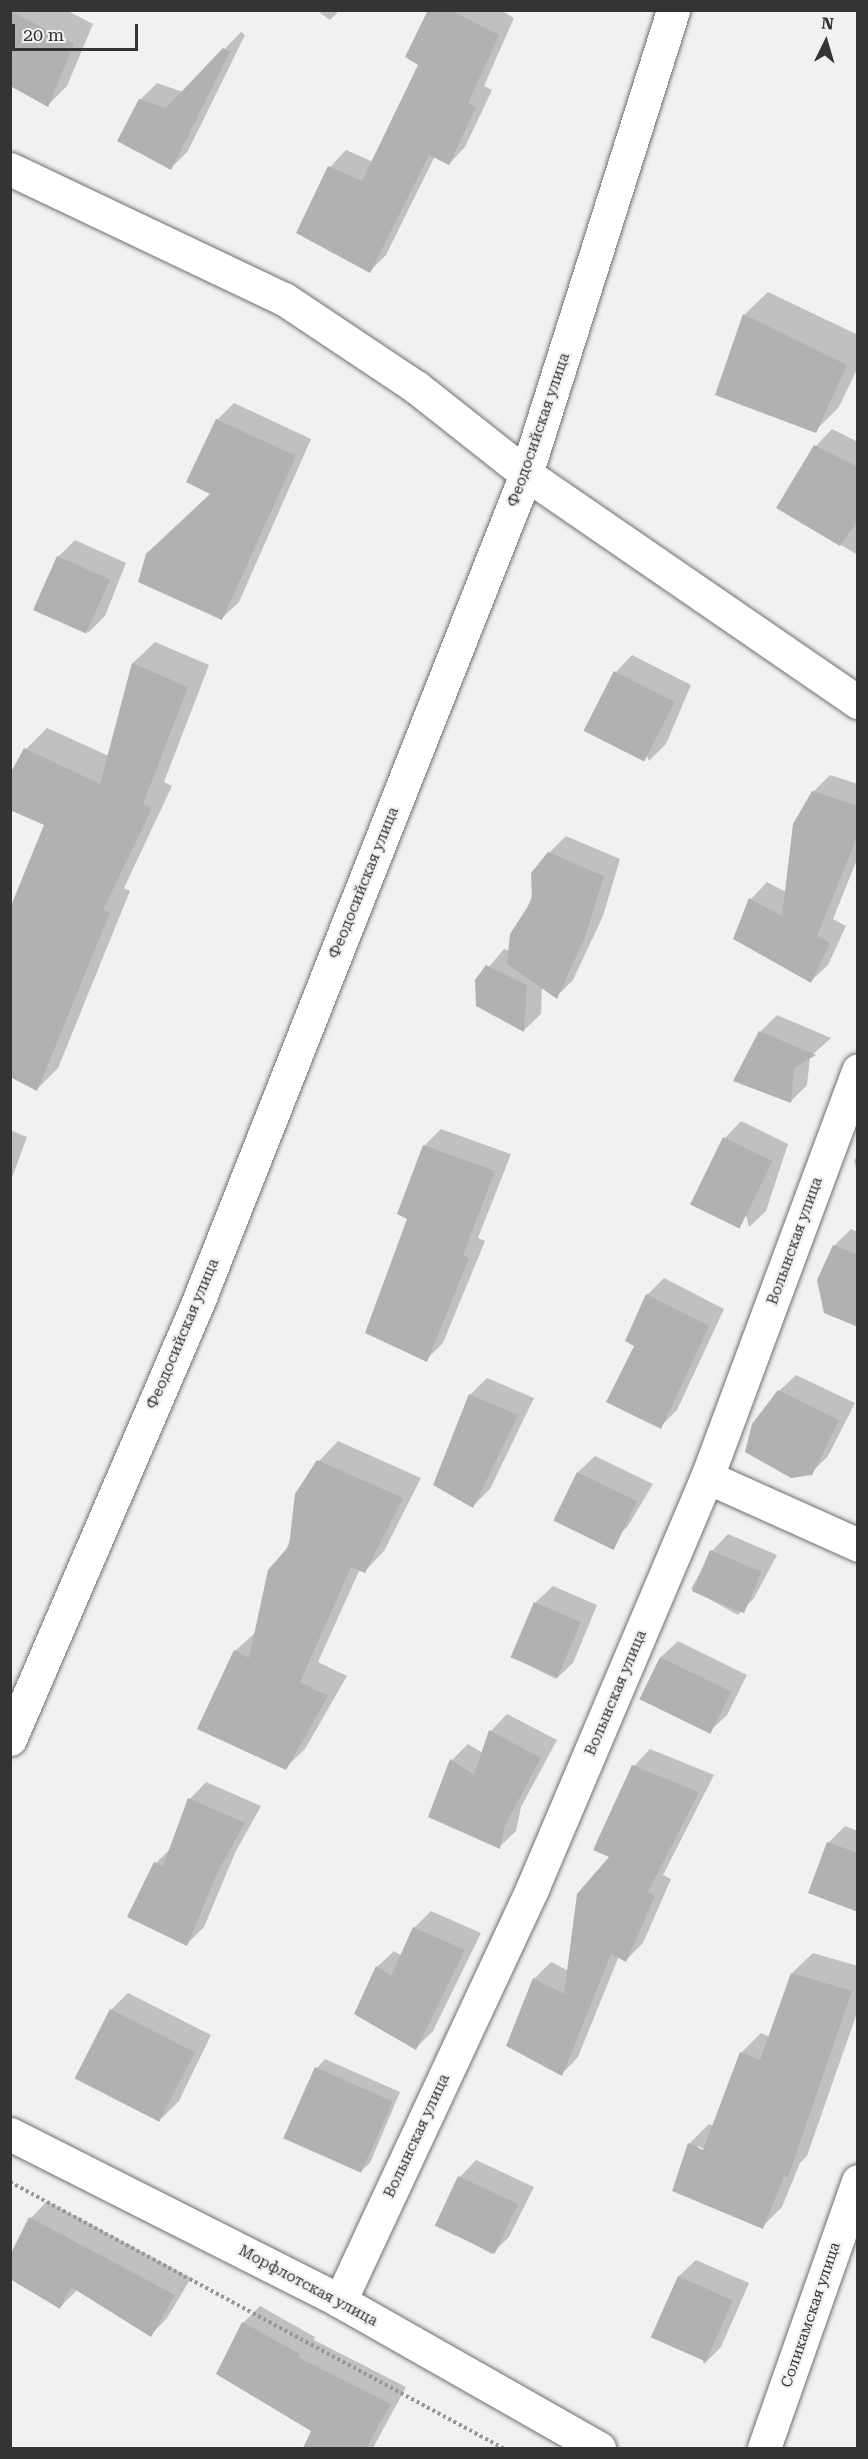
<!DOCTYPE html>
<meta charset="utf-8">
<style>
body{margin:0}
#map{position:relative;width:868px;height:2459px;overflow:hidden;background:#f1f1f3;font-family:"Roboto Serif",serif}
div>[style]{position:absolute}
.shadow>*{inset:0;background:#0003}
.building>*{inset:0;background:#b1b1b3;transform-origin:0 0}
.path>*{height:4px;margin-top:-2px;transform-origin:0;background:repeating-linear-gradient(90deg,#979798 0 3px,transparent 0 6px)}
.roads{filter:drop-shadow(0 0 2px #6f6f71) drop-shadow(0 0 2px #6f6f71)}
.minor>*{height:33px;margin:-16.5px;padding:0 16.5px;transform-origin:16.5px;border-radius:16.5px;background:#fff}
.tertiary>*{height:33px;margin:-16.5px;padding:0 16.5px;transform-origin:16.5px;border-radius:16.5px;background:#fff}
span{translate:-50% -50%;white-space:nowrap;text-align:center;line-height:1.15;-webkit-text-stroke:4.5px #f1f1f3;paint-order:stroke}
.street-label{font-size:15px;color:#343435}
.frame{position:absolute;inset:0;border:12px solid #343435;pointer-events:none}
.north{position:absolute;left:796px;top:12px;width:60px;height:60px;-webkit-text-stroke:4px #f1f1f3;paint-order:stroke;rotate:5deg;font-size:16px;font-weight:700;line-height:24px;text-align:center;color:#343435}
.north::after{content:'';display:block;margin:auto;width:21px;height:27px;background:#343435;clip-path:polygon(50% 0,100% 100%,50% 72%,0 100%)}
.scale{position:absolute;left:12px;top:24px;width:126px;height:27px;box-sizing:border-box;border:3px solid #343435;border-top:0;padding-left:8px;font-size:18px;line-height:21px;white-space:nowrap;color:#343435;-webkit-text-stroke:4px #f1f1f3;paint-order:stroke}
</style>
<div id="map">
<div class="shadow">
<div style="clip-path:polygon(10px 10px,66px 10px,93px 24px,67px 86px,48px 105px,10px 85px)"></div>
<div style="clip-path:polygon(316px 10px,340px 10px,330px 20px)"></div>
<div style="clip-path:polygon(429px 10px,500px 10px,514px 18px,484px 86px,492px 90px,465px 147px,449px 164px,435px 156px,386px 255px,370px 271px,330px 167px,346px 150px,373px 162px,420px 64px)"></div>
<div style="clip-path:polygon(241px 32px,245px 35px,188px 151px,171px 168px,140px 100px,157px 83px,183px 92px)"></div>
<div style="clip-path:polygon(768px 292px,858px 335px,858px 367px,839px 407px,815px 431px,744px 315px)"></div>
<div style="clip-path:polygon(234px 403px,311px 439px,239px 602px,222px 618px,212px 494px,217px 420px)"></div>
<div style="clip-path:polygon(832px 429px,858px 442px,858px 555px,778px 507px,816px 446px)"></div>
<div style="clip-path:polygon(75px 540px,126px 563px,105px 616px,88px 633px,58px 557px)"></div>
<div style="clip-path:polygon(155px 642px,209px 665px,164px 782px,172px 786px,124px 888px,130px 891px,58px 1068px,37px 1089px,46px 824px,26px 749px,47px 728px,109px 756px,133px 663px)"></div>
<div style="clip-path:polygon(632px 655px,691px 685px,666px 744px,649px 761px,616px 672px)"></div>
<div style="clip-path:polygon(830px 775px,858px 784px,858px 857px,833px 919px,846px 926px,828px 965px,811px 981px,735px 938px,751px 899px,767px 882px,786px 892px,813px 792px)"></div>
<div style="clip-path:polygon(566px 836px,620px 859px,603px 916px,573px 980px,556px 997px,542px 987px,541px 1014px,524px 1030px,478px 1005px,477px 981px,504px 949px,510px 951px,549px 853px)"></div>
<div style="clip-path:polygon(777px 1015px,831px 1038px,810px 1057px,807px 1085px,791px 1101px,760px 1032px)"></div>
<div style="clip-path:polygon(741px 1121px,788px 1144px,766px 1211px,749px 1227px,725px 1138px)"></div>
<div style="clip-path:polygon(441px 1129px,511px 1154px,478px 1238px,485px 1241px,443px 1343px,426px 1360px,409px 1218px,424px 1146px)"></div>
<div style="clip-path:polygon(10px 1130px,27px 1137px,10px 1183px)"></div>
<div style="clip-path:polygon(858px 1156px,858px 1176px,854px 1160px)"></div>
<div style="clip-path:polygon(851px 1229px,858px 1232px,858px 1325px,834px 1246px)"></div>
<div style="clip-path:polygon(664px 1278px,724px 1309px,677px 1410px,660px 1427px,636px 1345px,647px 1295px)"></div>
<div style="clip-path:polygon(796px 1375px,855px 1403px,828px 1456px,811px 1473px,779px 1391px)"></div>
<div style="clip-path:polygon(487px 1378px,534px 1398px,490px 1489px,473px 1506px,435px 1484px,471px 1394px)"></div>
<div style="clip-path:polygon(338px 1441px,421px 1478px,384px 1551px,365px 1571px,360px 1569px,318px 1662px,347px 1676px,305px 1749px,285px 1768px,235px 1651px,256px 1632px,319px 1461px)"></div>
<div style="clip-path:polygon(595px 1456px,653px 1484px,628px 1526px,611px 1543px,557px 1520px,578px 1472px)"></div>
<div style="clip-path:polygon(728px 1534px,777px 1555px,754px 1598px,738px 1615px,691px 1589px,712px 1551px)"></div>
<div style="clip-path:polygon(553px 1586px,597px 1605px,573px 1663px,556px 1679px,514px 1658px,536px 1602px)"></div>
<div style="clip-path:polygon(678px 1641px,747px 1675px,727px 1715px,710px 1731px,645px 1701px,661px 1657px)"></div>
<div style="clip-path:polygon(507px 1714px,557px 1740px,521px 1807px,516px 1831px,499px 1847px,452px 1760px,468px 1744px,483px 1753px,491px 1731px)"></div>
<div style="clip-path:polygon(650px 1749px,714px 1775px,663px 1875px,671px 1879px,643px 1943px,626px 1960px,619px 1956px,578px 2057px,562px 2074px,534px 1979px,551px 1962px,569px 1971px,611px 1856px,634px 1766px)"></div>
<div style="clip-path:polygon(206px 1782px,261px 1806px,235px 1853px,204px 1927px,187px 1944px,156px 1863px,171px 1848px,190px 1799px)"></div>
<div style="clip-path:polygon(845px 1826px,858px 1831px,858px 1911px,828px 1843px)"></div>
<div style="clip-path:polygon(431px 1911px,481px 1933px,433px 2031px,416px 2048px,377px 1967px,394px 1951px,402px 1956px,414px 1928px)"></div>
<div style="clip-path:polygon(evenodd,813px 1953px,858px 1966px,858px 2010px,807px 2156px,800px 2163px,782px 2207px,762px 2227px,689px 2144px,709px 2124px,714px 2126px,741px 2053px,761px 2033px,770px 2037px,792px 1973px,813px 1953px,698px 2146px,711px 2152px,698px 2150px,698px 2146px)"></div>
<div style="clip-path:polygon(128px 1993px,211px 2035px,179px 2101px,162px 2118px,111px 2010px)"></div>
<div style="clip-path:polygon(325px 2059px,400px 2092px,370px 2163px,361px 2171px,286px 2138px,317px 2068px)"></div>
<div style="clip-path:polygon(476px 2160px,534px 2187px,509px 2237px,492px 2254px,440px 2226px,460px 2177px)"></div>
<div style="clip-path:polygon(47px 2201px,191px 2278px,167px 2318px,151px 2335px,77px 2290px,60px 2307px,10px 2258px,31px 2218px)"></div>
<div style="clip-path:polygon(696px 2260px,749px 2283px,721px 2347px,704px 2364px,679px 2276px)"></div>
<div style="clip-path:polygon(260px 2306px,315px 2337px,314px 2340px,406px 2387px,373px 2448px,321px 2448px,308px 2441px,313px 2430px,243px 2323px)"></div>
</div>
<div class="building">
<div style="clip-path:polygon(428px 10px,450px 10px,499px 35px,468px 103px,476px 107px,449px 165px,429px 155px,370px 273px,296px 233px,328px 166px,362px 181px,418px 65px,405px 57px)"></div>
<div style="clip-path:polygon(10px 11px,74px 44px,48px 107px,10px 86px)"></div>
<div style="clip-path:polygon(223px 48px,230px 52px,171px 170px,117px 141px,139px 99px,166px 108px)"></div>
<div style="clip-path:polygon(743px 314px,847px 365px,816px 433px,715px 395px)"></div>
<div style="clip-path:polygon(216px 419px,296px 456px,222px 620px,138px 582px,146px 554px,210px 494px,186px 482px)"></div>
<div style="clip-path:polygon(814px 445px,858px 467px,858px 520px,840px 546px,776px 508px)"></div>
<div style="left:57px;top:556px;width:58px;height:59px;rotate:24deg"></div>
<div style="clip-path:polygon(132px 663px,188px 687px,143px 804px,152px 808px,103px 910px,110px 913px,37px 1091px,10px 1077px,10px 908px,44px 825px,10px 810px,10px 774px,24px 748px,100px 784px)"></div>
<div style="left:614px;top:671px;width:68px;height:67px;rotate:27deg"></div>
<div style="clip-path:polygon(812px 791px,858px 806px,858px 835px,817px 936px,830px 943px,811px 983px,733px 939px,749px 898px,782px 916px,793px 824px)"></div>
<div style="clip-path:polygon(548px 852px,604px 876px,586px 934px,557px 999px,507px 964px,510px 934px,532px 900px,531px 873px)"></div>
<div style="clip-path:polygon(486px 965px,527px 985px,524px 1032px,476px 1006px,475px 980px)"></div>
<div style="clip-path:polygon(759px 1031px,816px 1055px,794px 1068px,791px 1103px,733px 1081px)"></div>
<div style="left:723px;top:1137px;width:55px;height:75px;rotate:26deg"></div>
<div style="clip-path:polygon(423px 1145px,495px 1171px,463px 1255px,469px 1258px,427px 1362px,365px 1333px,407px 1219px,397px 1214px)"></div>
<div style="clip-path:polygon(833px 1245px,858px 1255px,858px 1327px,824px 1313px,817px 1280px)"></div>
<div style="clip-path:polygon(646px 1294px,709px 1326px,661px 1429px,606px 1402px,634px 1346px,625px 1341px)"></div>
<div style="clip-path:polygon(778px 1390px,839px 1420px,812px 1475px,791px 1478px,745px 1452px,752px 1424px)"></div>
<div style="clip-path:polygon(469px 1394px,518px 1415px,473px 1508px,433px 1485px)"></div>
<div style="clip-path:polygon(317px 1460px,403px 1498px,365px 1573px,351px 1567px,300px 1682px,328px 1696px,286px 1770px,197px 1729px,234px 1650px,249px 1658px,268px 1570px,289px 1546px,295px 1494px)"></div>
<div style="left:577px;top:1472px;width:67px;height:54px;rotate:26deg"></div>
<div style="left:710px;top:1550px;width:56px;height:45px;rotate:23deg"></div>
<div style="left:534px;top:1602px;width:51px;height:60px;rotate:23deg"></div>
<div style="left:660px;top:1657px;width:79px;height:47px;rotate:26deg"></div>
<div style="clip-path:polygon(489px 1730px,541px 1758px,505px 1825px,500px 1849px,428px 1817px,450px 1759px,474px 1775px)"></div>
<div style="clip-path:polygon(632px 1765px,699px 1792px,648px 1892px,655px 1896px,626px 1962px,611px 1954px,562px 2076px,506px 2046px,533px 1978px,564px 1994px,577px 1894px,609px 1857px,593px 1850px)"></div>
<div style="clip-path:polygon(188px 1798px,245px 1823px,218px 1871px,187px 1946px,127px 1917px,154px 1862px,163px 1866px)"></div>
<div style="clip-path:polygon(827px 1842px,858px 1853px,858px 1912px,808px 1893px)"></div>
<div style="clip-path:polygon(413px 1927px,465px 1950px,416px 2050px,354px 2014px,376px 1966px,391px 1976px)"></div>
<div style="clip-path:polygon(791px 1973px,852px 1991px,788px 2177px,784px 2176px,763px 2229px,672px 2191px,688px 2143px,703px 2150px,740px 2052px,760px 2060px)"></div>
<div style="left:110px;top:2009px;width:95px;height:78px;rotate:27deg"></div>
<div style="left:315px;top:2067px;width:85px;height:78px;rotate:24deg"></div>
<div style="left:458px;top:2176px;width:66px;height:55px;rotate:25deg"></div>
<div style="clip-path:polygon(29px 2217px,175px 2295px,151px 2337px,71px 2287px,60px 2309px,10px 2279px,10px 2255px)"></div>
<div style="left:678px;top:2276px;width:60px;height:67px;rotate:24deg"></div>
<div style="clip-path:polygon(242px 2322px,300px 2354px,298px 2357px,391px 2404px,366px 2448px,303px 2448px,311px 2431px,216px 2374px)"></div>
</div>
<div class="path">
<div style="left:10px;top:2182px;width:560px;rotate:28.35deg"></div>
</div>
<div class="roads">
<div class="minor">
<div style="left:10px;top:169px;width:303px;rotate:25.4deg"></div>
<div style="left:284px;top:299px;width:159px;rotate:33.7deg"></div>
<div style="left:416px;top:387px;width:140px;rotate:38.3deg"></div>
<div style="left:526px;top:474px;width:403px;rotate:34.5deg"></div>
<div style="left:707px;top:1477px;width:166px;rotate:24.2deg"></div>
<div style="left:10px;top:1739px;width:481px;rotate:-66.7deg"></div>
<div style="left:200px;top:1297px;width:885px;rotate:-68.39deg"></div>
<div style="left:526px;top:474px;width:487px;rotate:-72.4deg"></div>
<div style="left:340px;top:2301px;width:455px;rotate:-65deg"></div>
<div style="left:532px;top:1889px;width:448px;rotate:-67deg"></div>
<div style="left:707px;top:1477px;width:434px;rotate:-69.6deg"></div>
<div style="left:764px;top:2448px;width:283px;rotate:-70.6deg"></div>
</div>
<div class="tertiary">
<div style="left:10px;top:2134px;width:370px;rotate:26.8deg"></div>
<div style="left:340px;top:2301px;width:298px;rotate:29.6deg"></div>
</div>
</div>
<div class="street-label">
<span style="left:539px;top:430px;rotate:-71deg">Феодосийская улица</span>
<span style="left:364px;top:883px;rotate:-68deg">Феодосийская улица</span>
<span style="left:795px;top:1241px;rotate:-70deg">Волынская улица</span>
<span style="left:183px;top:1334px;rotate:-67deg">Феодосийская улица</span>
<span style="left:616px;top:1693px;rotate:-67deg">Волынская улица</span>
<span style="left:417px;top:2136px;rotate:-65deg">Волынская улица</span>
<span style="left:308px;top:2286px;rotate:28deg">Морфлотская улица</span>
<span style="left:811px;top:2315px;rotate:-71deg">Соликамская улица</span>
</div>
<div class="frame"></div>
<div class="north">N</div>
<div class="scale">20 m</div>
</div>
